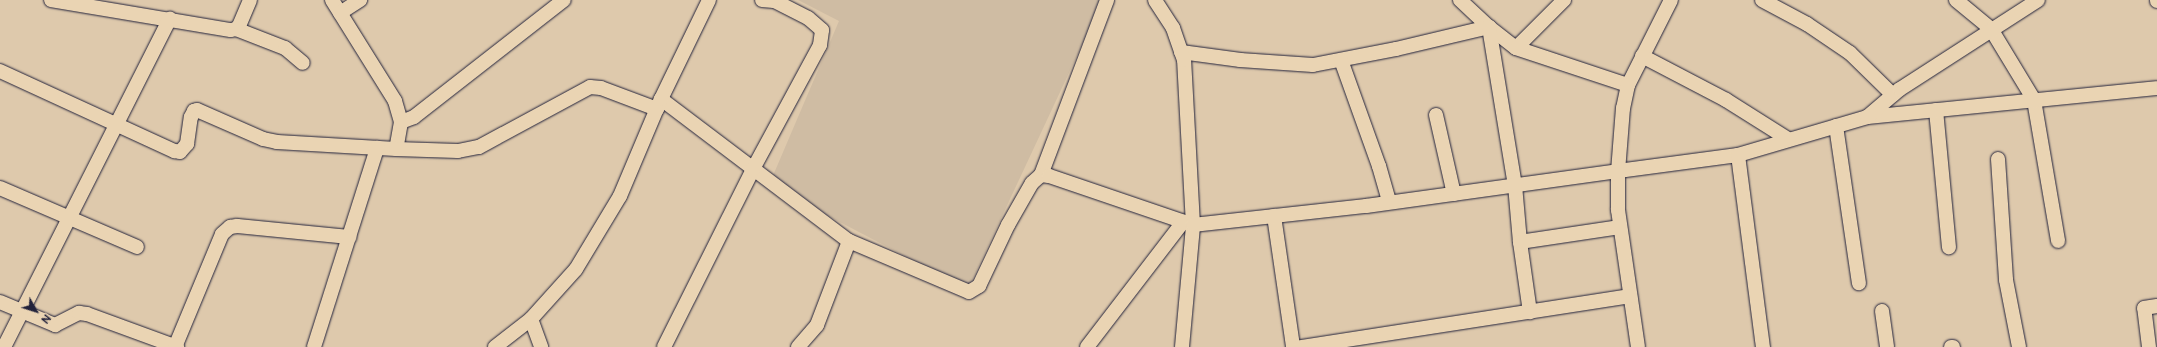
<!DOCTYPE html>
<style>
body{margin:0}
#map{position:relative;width:2157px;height:347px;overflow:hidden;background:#dec9ac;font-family:"Balsamiq Sans",sans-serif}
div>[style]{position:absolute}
.built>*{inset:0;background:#cfbca3}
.roads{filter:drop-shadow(0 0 1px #22223b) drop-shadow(0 0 1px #22223b)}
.minor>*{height:14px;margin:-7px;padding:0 7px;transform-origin:7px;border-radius:7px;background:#ead4b3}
span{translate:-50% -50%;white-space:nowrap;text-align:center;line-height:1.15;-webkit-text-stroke:3.5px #ead4b3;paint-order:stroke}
.north{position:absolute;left:16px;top:291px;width:40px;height:40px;-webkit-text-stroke:3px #ead4b3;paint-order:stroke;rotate:129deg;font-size:11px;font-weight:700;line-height:16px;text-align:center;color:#22223b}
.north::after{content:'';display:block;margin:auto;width:14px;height:18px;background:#22223b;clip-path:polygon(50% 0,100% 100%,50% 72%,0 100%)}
</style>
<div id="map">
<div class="built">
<div style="clip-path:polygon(798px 0,1103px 0,968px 289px,769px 185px,839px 21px)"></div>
</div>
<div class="roads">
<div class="minor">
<div style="left:51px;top:0;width:182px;rotate:9.5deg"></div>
<div style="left:231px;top:30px;width:5px;rotate:-11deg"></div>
<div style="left:236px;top:29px;width:53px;rotate:21.2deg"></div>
<div style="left:285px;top:48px;width:23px;rotate:40deg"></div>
<div style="left:332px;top:0;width:119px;rotate:58deg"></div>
<div style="left:395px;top:101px;width:22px;rotate:74deg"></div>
<div style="left:401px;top:122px;width:27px;rotate:100deg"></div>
<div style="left:1460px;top:0;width:40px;rotate:43deg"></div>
<div style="left:1489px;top:27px;width:34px;rotate:38deg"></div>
<div style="left:1516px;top:48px;width:118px;rotate:18.3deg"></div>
<div style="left:1671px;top:0;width:95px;rotate:116.8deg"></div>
<div style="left:1628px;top:85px;width:24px;rotate:102deg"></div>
<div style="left:1623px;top:108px;width:63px;rotate:94.5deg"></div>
<div style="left:1618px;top:171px;width:121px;rotate:-7.6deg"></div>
<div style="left:1738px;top:155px;width:194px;rotate:82.6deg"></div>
<div style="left:1762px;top:0;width:51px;rotate:28.1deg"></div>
<div style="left:1807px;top:24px;width:52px;rotate:34deg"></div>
<div style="left:1850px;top:53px;width:60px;rotate:44.3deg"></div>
<div style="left:1956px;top:0;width:45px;rotate:39.6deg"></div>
<div style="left:1991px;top:29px;width:83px;rotate:58.8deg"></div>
<div style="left:2034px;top:100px;width:143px;rotate:80.3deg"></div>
<div style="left:2157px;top:0;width:1px;rotate:90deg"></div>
<div style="left:340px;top:13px;width:24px;rotate:-33deg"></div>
<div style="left:236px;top:29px;width:4px;rotate:-45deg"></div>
<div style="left:239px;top:26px;width:28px;rotate:-67deg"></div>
<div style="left:1516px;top:48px;width:68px;rotate:-45deg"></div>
<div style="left:1181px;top:52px;width:60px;rotate:7.7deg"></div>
<div style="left:1240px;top:60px;width:73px;rotate:3.9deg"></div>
<div style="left:1313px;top:65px;width:85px;rotate:-10.9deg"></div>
<div style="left:1396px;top:49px;width:96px;rotate:-13.3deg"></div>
<div style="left:1489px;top:27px;width:160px;rotate:80.7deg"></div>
<div style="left:1515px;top:185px;width:57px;rotate:85deg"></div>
<div style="left:1520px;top:242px;width:71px;rotate:81.9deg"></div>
<div style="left:1642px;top:56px;width:95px;rotate:27.6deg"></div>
<div style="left:1726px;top:100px;width:73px;rotate:32.2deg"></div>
<div style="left:1341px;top:60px;width:113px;rotate:70.3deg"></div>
<div style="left:1379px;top:166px;width:37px;rotate:74deg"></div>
<div style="left:0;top:71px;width:192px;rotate:24.7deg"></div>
<div style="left:174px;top:151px;width:6px;rotate:9deg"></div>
<div style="left:180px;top:152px;width:11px;rotate:-49deg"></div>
<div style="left:187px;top:144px;width:27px;rotate:-82deg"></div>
<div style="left:191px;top:117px;width:7px;rotate:-63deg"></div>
<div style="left:194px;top:111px;width:3px;rotate:-18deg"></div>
<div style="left:197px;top:110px;width:72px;rotate:23.7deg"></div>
<div style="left:263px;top:139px;width:14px;rotate:12deg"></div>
<div style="left:277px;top:142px;width:119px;rotate:3.4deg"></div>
<div style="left:396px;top:149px;width:62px;rotate:1.8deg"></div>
<div style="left:458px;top:151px;width:21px;rotate:-11deg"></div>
<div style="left:479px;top:147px;width:126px;rotate:-28.4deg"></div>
<div style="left:590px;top:87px;width:11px;rotate:5deg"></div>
<div style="left:601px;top:88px;width:60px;rotate:20.6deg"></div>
<div style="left:661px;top:99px;width:236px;rotate:37.1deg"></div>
<div style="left:849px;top:241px;width:130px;rotate:23deg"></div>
<div style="left:969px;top:292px;width:12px;rotate:-31deg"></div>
<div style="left:979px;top:286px;width:68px;rotate:-64.6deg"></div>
<div style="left:1008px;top:225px;width:48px;rotate:-60.3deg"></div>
<div style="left:1032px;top:183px;width:12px;rotate:-42deg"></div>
<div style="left:1041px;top:175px;width:187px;rotate:-69.3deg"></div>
<div style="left:1936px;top:110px;width:138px;rotate:84.6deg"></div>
<div style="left:1436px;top:115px;width:81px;rotate:77.2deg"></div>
<div style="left:1867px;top:117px;width:291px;rotate:-5.7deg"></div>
<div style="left:401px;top:122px;width:14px;rotate:-21deg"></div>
<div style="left:414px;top:117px;width:190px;rotate:-38deg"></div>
<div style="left:1836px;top:126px;width:159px;rotate:81.7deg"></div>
<div style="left:1738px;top:155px;width:134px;rotate:-16.4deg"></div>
<div style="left:1867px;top:117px;width:43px;rotate:-40.3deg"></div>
<div style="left:1900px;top:89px;width:164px;rotate:-32.8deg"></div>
<div style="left:1998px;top:159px;width:121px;rotate:86.2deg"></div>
<div style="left:2006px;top:280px;width:68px;rotate:79deg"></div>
<div style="left:1041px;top:175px;width:8px;rotate:7deg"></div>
<div style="left:1049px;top:176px;width:152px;rotate:18.8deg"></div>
<div style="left:1193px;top:225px;width:165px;rotate:-93.1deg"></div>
<div style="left:1184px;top:60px;width:34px;rotate:-109deg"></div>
<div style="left:1173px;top:28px;width:33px;rotate:-123deg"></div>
<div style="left:0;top:188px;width:149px;rotate:23.3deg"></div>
<div style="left:1274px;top:216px;width:132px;rotate:81.7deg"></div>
<div style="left:1520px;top:242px;width:101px;rotate:-8.5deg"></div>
<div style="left:0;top:302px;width:60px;rotate:22.7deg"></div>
<div style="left:55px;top:325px;width:27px;rotate:-27deg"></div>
<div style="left:79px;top:313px;width:8px;rotate:7deg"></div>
<div style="left:87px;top:314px;width:96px;rotate:20.1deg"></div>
<div style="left:1882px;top:311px;width:36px;rotate:82deg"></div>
<div style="left:531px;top:319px;width:30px;rotate:70deg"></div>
<div style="left:4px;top:347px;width:368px;rotate:-63.2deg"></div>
<div style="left:175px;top:347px;width:122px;rotate:-67.4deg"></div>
<div style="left:222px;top:234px;width:11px;rotate:-41deg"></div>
<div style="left:230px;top:227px;width:7px;rotate:-8deg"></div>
<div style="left:237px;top:226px;width:113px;rotate:5.6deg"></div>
<div style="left:314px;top:347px;width:209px;rotate:-72.4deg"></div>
<div style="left:495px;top:347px;width:46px;rotate:-37.9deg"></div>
<div style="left:531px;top:319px;width:67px;rotate:-48deg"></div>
<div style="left:576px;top:269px;width:85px;rotate:-58.9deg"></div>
<div style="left:620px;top:196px;width:105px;rotate:-67.1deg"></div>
<div style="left:661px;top:99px;width:110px;rotate:-64.1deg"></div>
<div style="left:664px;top:347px;width:199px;rotate:-63.4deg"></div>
<div style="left:753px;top:169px;width:141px;rotate:-61.6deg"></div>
<div style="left:820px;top:45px;width:15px;rotate:-82deg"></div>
<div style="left:822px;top:30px;width:18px;rotate:-139deg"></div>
<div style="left:808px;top:18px;width:38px;rotate:-153deg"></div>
<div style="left:774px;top:1px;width:12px;rotate:-175deg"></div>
<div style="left:798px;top:347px;width:29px;rotate:-49deg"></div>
<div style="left:817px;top:325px;width:90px;rotate:-69.1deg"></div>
<div style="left:1087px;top:347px;width:158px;rotate:-52.5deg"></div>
<div style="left:1182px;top:347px;width:122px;rotate:-84.8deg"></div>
<div style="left:1193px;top:225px;width:174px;rotate:-6.3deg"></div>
<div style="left:1366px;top:206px;width:254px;rotate:-7.9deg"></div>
<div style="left:1618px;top:171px;width:39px;rotate:90deg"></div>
<div style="left:1618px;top:210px;width:138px;rotate:81.7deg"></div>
<div style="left:1301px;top:347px;width:333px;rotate:-8.8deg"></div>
<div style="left:1951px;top:347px;width:2px"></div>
<div style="left:2149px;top:347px;width:39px;rotate:-97deg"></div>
<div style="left:2144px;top:308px;width:13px;rotate:-9deg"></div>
</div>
</div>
<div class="north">N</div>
</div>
